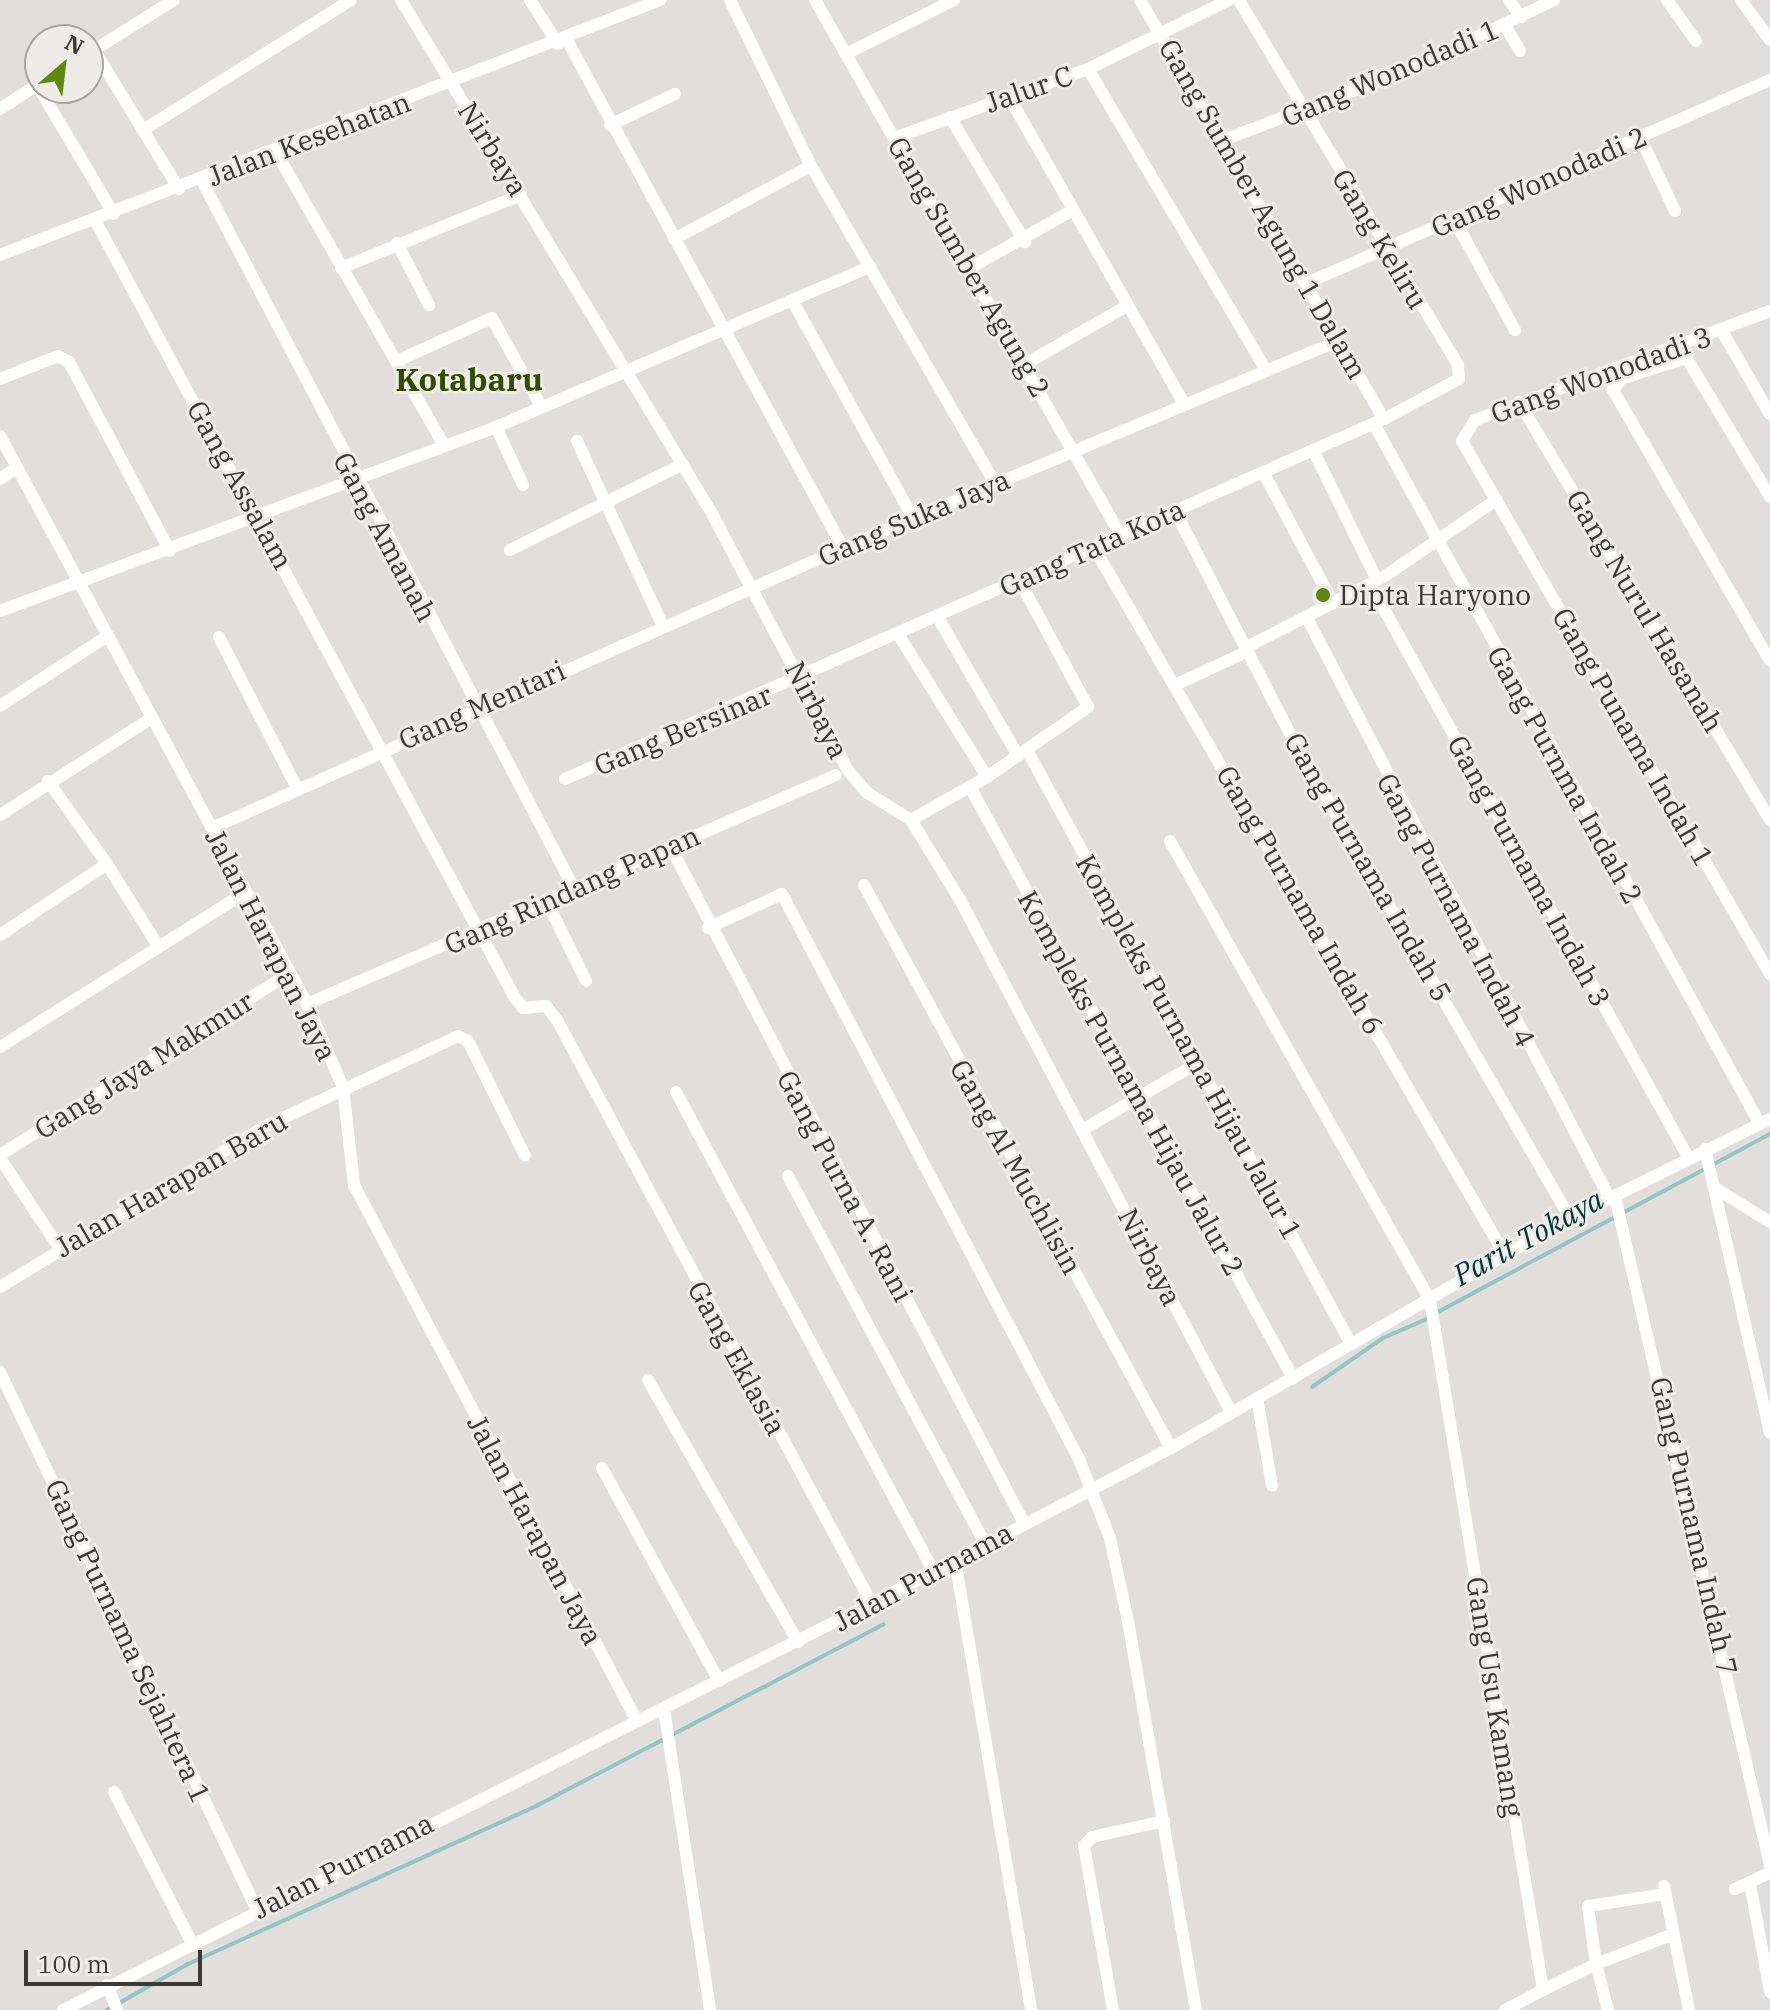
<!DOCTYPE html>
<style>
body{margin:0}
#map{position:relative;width:1770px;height:2010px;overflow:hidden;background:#e1dedb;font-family:"IBM Plex Serif",serif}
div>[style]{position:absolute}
.stream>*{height:4px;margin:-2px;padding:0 2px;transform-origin:2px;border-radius:2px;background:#96c4c5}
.minor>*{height:12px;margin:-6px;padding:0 6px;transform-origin:6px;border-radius:6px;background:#fff}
.dots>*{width:22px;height:22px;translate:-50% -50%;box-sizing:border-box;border:4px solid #eeece8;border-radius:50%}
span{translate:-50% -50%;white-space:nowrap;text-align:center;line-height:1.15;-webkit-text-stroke:6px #eeece8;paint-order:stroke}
.street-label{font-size:28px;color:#3b3a39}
.poi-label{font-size:28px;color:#3b3a39}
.left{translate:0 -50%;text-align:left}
.water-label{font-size:30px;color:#073536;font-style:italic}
.quarter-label{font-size:32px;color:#334c01;font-weight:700}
.north{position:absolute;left:24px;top:24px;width:80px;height:80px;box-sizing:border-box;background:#eeece8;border:2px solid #a6a5a2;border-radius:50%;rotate:28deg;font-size:22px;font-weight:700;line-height:32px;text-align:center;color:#3b3a39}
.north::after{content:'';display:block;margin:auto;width:28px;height:36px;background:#5e8711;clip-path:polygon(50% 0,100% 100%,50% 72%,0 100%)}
.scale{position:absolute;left:24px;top:1950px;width:178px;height:36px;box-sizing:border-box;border:4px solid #3b3a39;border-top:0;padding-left:10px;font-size:24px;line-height:28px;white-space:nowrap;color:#3b3a39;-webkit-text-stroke:6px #eeece8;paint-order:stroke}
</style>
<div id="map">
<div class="stream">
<div style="left:1436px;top:1313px;width:379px;rotate:-28.2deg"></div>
<div style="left:1312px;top:1387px;width:86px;rotate:-34.6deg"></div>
<div style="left:1383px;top:1338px;width:50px;rotate:-23.5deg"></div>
<div style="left:107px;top:2010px;width:93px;rotate:-29.6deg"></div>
<div style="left:188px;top:1964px;width:384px;rotate:-24.4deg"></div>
<div style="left:538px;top:1805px;width:390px;rotate:-27.6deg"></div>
</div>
<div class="minor">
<div style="left:401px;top:0;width:596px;rotate:58.79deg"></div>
<div style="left:710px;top:510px;width:293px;rotate:62.1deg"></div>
<div style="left:847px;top:769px;width:30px;rotate:50deg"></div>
<div style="left:866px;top:792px;width:53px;rotate:31.9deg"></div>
<div style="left:911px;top:820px;width:94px;rotate:58.5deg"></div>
<div style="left:960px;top:900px;width:579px;rotate:62.11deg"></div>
<div style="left:530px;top:0;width:52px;rotate:57.5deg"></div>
<div style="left:730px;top:0;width:185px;rotate:64deg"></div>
<div style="left:815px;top:0;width:615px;rotate:60.27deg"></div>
<div style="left:1140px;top:0;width:485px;rotate:59.8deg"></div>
<div style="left:1509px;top:0;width:21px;rotate:55deg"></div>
<div style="left:1667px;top:0;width:50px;rotate:54.7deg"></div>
<div style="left:1741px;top:0;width:49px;rotate:54.1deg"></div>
<div style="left:1505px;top:25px;width:30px;rotate:60deg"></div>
<div style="left:567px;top:40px;width:578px;rotate:61.48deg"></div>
<div style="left:94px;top:50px;width:94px;rotate:-32deg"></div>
<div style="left:88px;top:53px;width:7px;rotate:-27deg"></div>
<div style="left:94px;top:50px;width:94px;rotate:58.5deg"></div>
<div style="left:846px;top:54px;width:121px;rotate:-26.6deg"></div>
<div style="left:1088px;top:69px;width:350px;rotate:59.4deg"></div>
<div style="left:37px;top:85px;width:150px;rotate:59.2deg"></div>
<div style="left:1008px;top:95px;width:356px;rotate:60.3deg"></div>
<div style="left:0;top:109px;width:48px;rotate:-33deg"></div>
<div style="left:950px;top:117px;width:146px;rotate:59deg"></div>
<div style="left:610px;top:125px;width:72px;rotate:-25.5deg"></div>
<div style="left:1640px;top:137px;width:82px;rotate:64.7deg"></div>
<div style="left:894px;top:138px;width:206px;rotate:-19.6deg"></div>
<div style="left:1088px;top:69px;width:157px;rotate:-26.1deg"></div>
<div style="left:1223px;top:140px;width:196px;rotate:-20.7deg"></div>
<div style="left:1406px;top:71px;width:164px;rotate:-25.6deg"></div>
<div style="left:276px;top:152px;width:338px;rotate:60.2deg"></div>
<div style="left:201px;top:179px;width:806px;rotate:62.26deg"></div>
<div style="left:179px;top:189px;width:69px;rotate:-121.4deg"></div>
<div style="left:143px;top:130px;width:245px;rotate:-32deg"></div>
<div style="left:1454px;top:219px;width:127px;rotate:61.2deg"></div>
<div style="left:96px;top:222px;width:882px;rotate:61.63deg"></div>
<div style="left:515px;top:998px;width:13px;rotate:51deg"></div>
<div style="left:523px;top:1008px;width:23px;rotate:-5deg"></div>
<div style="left:546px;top:1006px;width:18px;rotate:52deg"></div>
<div style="left:557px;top:1020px;width:664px;rotate:61.66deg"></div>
<div style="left:674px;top:239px;width:155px;rotate:-28.1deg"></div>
<div style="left:811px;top:166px;width:367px;rotate:59.9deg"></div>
<div style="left:397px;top:243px;width:70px;rotate:62.7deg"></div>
<div style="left:0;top:255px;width:708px;rotate:-21.12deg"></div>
<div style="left:341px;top:268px;width:194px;rotate:-22.1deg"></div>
<div style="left:970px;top:268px;width:118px;rotate:-29.4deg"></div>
<div style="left:1307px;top:283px;width:506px;rotate:-23.67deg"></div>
<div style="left:793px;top:302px;width:247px;rotate:60.9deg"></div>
<div style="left:1770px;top:311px;width:314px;rotate:159.7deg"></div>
<div style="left:1475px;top:420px;width:25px;rotate:122deg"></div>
<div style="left:1462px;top:441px;width:616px;rotate:59.98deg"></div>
<div style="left:1722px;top:331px;width:96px;rotate:60deg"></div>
<div style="left:1683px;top:352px;width:169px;rotate:59deg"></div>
<div style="left:1686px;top:358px;width:68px;rotate:162.1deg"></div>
<div style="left:1621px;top:379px;width:14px;rotate:126deg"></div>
<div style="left:1613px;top:390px;width:313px;rotate:59.9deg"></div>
<div style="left:399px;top:360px;width:102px;rotate:-24.3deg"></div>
<div style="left:492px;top:318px;width:101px;rotate:60.9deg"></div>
<div style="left:1027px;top:363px;width:115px;rotate:-29.7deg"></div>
<div style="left:0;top:379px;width:62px;rotate:-21.6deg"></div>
<div style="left:58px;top:356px;width:13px;rotate:29deg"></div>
<div style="left:69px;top:362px;width:214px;rotate:61.9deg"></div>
<div style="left:1519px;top:402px;width:488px;rotate:59deg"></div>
<div style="left:1374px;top:424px;width:799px;rotate:61.13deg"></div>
<div style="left:496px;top:427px;width:64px;rotate:65deg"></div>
<div style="left:0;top:436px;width:646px;rotate:61.61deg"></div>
<div style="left:307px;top:1004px;width:90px;rotate:66.6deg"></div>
<div style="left:343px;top:1087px;width:99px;rotate:83.6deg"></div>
<div style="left:354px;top:1185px;width:606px;rotate:62.17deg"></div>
<div style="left:577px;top:441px;width:204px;rotate:65.1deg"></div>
<div style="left:1313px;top:450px;width:145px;rotate:63.8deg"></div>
<div style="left:1263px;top:472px;width:149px;rotate:61.9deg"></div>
<div style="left:0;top:479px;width:19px;rotate:-35deg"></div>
<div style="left:1175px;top:511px;width:266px;rotate:62.7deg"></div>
<div style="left:1297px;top:747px;width:544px;rotate:59.9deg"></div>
<div style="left:1093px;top:546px;width:820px;rotate:59.84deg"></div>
<div style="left:510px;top:550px;width:193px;rotate:-26.4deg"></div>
<div style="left:1370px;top:584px;width:655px;rotate:60.97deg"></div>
<div style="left:0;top:611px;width:529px;rotate:-20.35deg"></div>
<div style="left:496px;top:427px;width:407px;rotate:-23.2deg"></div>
<div style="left:937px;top:616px;width:162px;rotate:59.9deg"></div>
<div style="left:1307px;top:618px;width:655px;rotate:62.46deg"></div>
<div style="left:898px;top:634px;width:168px;rotate:58.1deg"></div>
<div style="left:987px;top:777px;width:87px;rotate:150.5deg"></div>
<div style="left:219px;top:637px;width:170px;rotate:62.7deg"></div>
<div style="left:1245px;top:648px;width:157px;rotate:-27.2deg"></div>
<div style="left:1385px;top:576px;width:135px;rotate:-34.4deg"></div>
<div style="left:1175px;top:685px;width:78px;rotate:-24.9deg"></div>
<div style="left:0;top:706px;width:126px;rotate:-33.1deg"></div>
<div style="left:1027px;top:750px;width:677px;rotate:61.39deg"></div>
<div style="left:987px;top:777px;width:123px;rotate:-34.7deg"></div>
<div style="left:1088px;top:707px;width:145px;rotate:-118.5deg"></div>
<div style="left:565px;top:779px;width:895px;rotate:-23.73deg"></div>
<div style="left:1384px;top:419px;width:85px;rotate:-28.1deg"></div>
<div style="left:1459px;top:379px;width:14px;rotate:-94deg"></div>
<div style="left:1458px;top:365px;width:426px;rotate:-121deg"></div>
<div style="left:970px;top:787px;width:674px;rotate:61.34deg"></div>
<div style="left:0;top:815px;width:178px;rotate:-32.6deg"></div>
<div style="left:212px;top:828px;width:690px;rotate:-23.93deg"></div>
<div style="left:843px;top:548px;width:539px;rotate:-22.71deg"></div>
<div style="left:1170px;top:841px;width:528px;rotate:60.47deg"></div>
<div style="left:1430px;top:1300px;width:699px;rotate:80.7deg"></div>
<div style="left:1543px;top:1990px;width:59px;rotate:-26.1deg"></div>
<div style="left:1596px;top:1964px;width:48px;rotate:75.4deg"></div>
<div style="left:670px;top:846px;width:764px;rotate:62.4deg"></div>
<div style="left:107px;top:864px;width:97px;rotate:58.1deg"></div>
<div style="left:864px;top:885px;width:641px;rotate:61.4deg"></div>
<div style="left:547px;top:902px;width:88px;rotate:63.7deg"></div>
<div style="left:708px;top:928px;width:81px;rotate:-24.7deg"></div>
<div style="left:782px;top:894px;width:638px;rotate:62.27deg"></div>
<div style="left:1079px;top:1459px;width:85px;rotate:68.6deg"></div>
<div style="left:1110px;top:1538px;width:85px;rotate:77.8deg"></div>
<div style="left:1128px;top:1621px;width:395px;rotate:80.1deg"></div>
<div style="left:0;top:935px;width:128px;rotate:-33.6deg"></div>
<div style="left:107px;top:864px;width:102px;rotate:-125.4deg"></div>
<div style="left:307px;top:1004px;width:576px;rotate:-23.41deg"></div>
<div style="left:0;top:1047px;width:287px;rotate:-32.2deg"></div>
<div style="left:676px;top:1092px;width:545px;rotate:61.74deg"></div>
<div style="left:1084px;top:1129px;width:133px;rotate:-30.2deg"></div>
<div style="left:1705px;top:1149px;width:291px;rotate:77.1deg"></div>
<div style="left:0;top:1155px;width:341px;rotate:-32.1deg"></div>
<div style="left:0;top:1158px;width:109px;rotate:56.6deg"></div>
<div style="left:788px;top:1176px;width:417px;rotate:61.8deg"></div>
<div style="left:1715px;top:1188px;width:65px;rotate:31.7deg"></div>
<div style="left:1615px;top:1197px;width:686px;rotate:76.94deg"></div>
<div style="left:0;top:1287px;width:311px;rotate:-31.2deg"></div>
<div style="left:266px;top:1126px;width:212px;rotate:-25.1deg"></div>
<div style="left:458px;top:1036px;width:11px;rotate:27deg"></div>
<div style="left:468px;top:1041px;width:128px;rotate:63.6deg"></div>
<div style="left:0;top:1372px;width:596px;rotate:64.47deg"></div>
<div style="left:648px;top:1380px;width:302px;rotate:60.2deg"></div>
<div style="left:1257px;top:1398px;width:89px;rotate:80.3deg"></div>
<div style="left:602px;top:1468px;width:243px;rotate:61.2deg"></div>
<div style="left:955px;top:1560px;width:456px;rotate:80.4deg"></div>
<div style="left:664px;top:1709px;width:304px;rotate:81.3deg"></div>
<div style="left:114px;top:1792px;width:170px;rotate:62.7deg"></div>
<div style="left:1664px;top:1886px;width:126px;rotate:78.6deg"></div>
<div style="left:1735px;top:1889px;width:38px;rotate:-25deg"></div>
<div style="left:1751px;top:1889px;width:105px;rotate:79.5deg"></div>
<div style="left:1665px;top:1894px;width:78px;rotate:171.1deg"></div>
<div style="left:1588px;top:1906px;width:59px;rotate:82.1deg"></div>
<div style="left:1596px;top:1964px;width:80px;rotate:-21.1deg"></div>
<div style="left:107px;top:1985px;width:27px;rotate:68deg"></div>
<div style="left:63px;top:2010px;width:975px;rotate:-26.7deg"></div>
<div style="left:934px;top:1572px;width:267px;rotate:-27.6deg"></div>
<div style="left:1171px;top:1448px;width:461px;rotate:-30deg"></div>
<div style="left:1570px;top:1218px;width:223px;rotate:-26.3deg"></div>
<div style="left:1113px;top:2010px;width:167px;rotate:-100deg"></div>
<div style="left:1084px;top:1846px;width:12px;rotate:-48deg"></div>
<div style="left:1092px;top:1837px;width:74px;rotate:-12.5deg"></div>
<div style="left:1505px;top:2010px;width:43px;rotate:-27.8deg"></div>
</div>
<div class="dots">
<div style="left:1323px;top:595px;background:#5e8711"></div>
</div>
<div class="street-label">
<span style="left:1390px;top:73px;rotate:-23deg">Gang Wonodadi 1</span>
<span style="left:1029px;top:89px;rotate:-19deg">Jalur C</span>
<span style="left:309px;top:139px;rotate:-21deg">Jalan Kesehatan</span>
<span style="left:493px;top:149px;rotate:58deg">Nirbaya</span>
<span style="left:1539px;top:182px;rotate:-24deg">Gang Wonodadi 2</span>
<span style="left:1263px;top:209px;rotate:60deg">Gang Sumber Agung 1 Dalam</span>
<span style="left:1380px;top:239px;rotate:59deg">Gang Keliru</span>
<span style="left:969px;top:267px;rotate:60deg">Gang Sumber Agung 2</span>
<span style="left:1601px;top:375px;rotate:-20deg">Gang Wonodadi 3</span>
<span style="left:240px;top:485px;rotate:61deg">Gang Assalam</span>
<span style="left:914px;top:518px;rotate:-23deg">Gang Suka Jaya</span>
<span style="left:385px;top:537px;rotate:62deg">Gang Amanah</span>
<span style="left:1092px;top:548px;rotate:-24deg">Gang Tata Kota</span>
<span style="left:1645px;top:611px;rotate:59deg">Gang Nurul Hasanah</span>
<span style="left:482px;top:705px;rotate:-24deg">Gang Mentari</span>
<span style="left:817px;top:710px;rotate:63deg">Nirbaya</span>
<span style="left:683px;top:730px;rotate:-23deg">Gang Bersinar</span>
<span style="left:1633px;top:737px;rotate:60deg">Gang Punama Indah 1</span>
<span style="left:1565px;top:775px;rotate:61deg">Gang Purnma Indah 2</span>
<span style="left:1368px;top:867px;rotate:60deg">Gang Purnama Indah 5</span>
<span style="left:1529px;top:871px;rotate:61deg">Gang Purnama Indah 3</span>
<span style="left:572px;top:890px;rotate:-24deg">Gang Rindang Papan</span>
<span style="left:1300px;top:900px;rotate:60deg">Gang Purnama Indah 6</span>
<span style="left:1456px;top:910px;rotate:62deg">Gang Purnama Indah 4</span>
<span style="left:271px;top:945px;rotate:63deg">Jalan Harapan Jaya</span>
<span style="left:1189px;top:1047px;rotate:61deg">Kompleks Purnama Hijau Jalur 1</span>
<span style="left:144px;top:1065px;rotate:-32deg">Gang Jaya Makmur</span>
<span style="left:1131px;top:1083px;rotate:61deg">Kompleks Purnama Hijau Jalur 2</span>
<span style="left:1016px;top:1167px;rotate:61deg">Gang Al Muchlisin</span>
<span style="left:171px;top:1184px;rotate:-30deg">Jalan Harapan Baru</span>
<span style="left:845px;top:1186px;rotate:62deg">Gang Purna A. Rani</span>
<span style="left:1150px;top:1257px;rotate:63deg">Nirbaya</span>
<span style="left:737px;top:1358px;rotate:61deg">Gang Eklasia</span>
<span style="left:1694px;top:1526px;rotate:77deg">Gang Purnama Indah 7</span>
<span style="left:535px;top:1530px;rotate:62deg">Jalan Harapan Jaya</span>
<span style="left:923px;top:1577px;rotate:-28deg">Jalan Purnama</span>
<span style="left:128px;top:1641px;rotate:65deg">Gang Purnama Sejahtera 1</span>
<span style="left:1495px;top:1697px;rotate:81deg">Gang Usu Kamang</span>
<span style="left:343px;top:1866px;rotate:-27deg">Jalan Purnama</span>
</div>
<div class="poi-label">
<span class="left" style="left:1339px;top:595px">Dipta Haryono</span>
</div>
<div class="water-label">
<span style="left:1528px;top:1237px;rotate:-29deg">Parit Tokaya</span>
</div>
<div class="quarter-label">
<span style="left:469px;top:379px">Kotabaru</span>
</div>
<div class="north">N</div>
<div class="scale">100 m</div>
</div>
